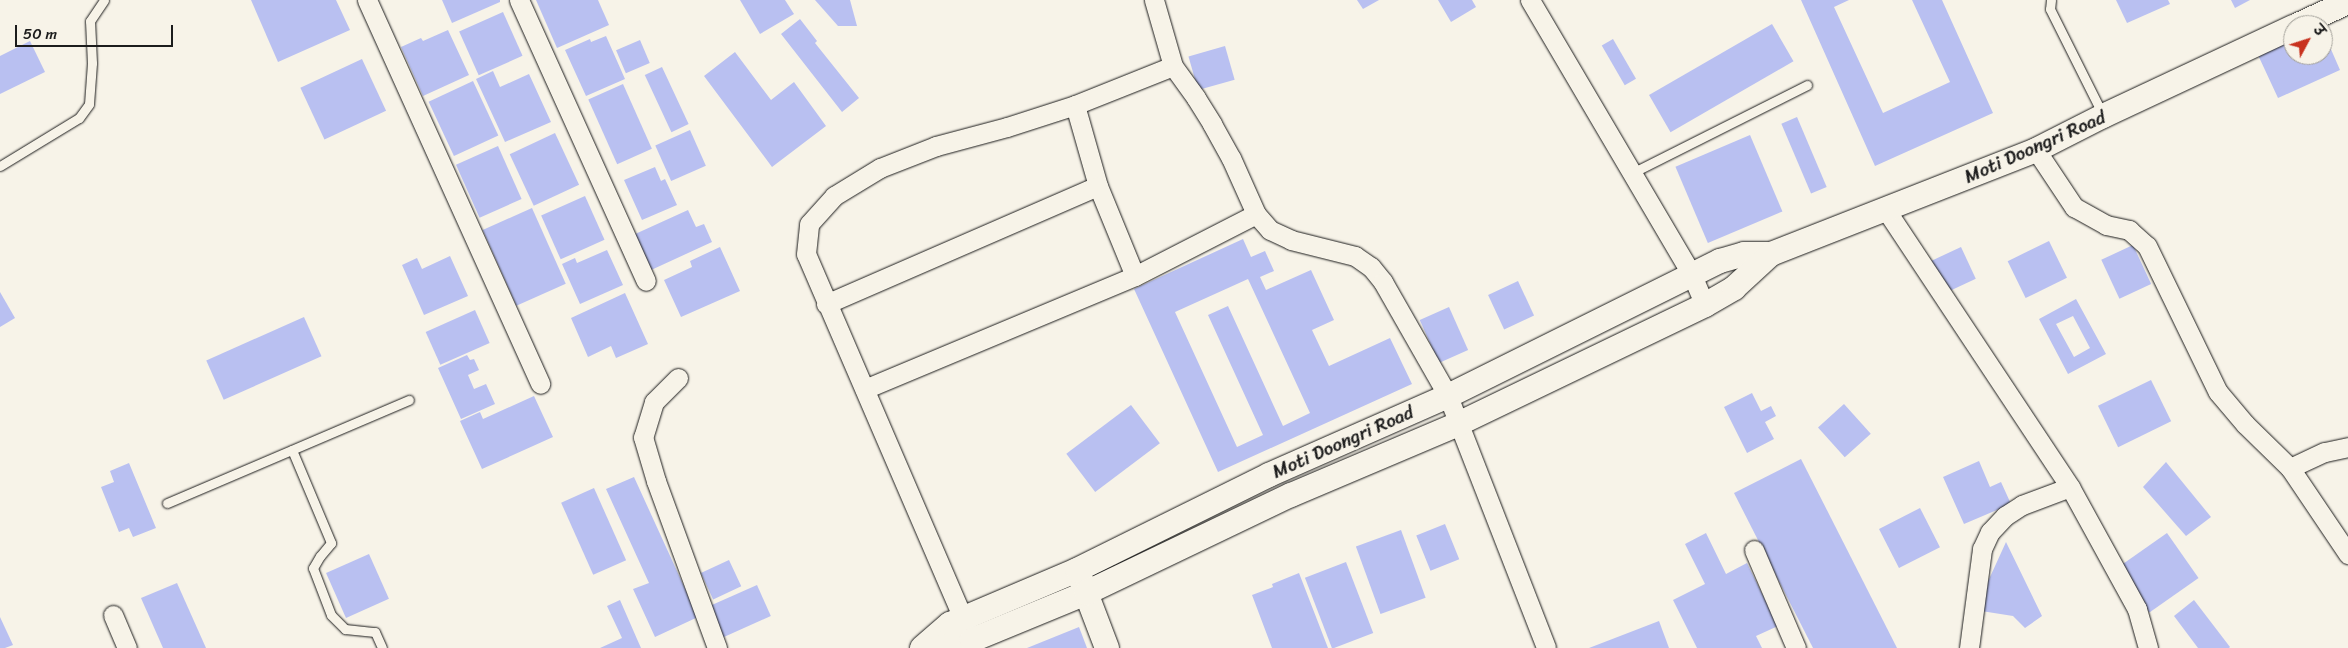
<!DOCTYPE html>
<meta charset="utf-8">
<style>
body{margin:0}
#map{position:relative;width:2348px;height:648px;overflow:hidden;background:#f7f3e8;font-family:Sriracha,"Playpen Sans Deva",sans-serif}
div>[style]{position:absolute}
.building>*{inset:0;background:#b9c0f1;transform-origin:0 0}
.roads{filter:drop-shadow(0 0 1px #1c1c1c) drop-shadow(0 0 1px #1c1c1c)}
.service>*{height:9px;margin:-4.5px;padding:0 4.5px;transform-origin:4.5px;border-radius:4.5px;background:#f7f3e8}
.minor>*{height:19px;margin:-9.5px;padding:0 9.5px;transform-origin:9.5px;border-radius:9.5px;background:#f7f3e8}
.tertiary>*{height:24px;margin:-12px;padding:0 12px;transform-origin:12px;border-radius:12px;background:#f7f3e8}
span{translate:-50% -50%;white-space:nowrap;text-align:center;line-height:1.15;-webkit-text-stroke:4.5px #f7f3e8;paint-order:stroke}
.street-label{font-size:19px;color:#1c1c1c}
.north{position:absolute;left:2283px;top:15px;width:50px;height:50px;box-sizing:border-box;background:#f7f3e8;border:1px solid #9f9d96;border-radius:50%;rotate:50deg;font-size:14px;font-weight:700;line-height:20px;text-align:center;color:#1c1c1c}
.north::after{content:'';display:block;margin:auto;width:18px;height:22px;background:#c8321e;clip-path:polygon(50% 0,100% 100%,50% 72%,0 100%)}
.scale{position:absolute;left:15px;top:25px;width:158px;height:22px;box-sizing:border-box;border:2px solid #1c1c1c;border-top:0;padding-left:6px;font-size:15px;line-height:18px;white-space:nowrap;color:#1c1c1c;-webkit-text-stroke:4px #f7f3e8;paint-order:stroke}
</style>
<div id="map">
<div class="building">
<div style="clip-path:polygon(251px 0,336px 0,350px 30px,278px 62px)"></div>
<div style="clip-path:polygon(442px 0,500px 0,500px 2px,452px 23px)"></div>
<div style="clip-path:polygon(536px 0,598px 0,609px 25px,557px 48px)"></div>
<div style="clip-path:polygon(740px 0,785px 0,794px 14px,760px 34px)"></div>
<div style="clip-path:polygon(815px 0,850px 0,857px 26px,838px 26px)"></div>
<div style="clip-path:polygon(1357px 0,1379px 0,1363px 9px)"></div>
<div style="clip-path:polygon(1438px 0,1472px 0,1476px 7px,1451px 22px)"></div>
<div style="clip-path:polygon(1801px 0,1849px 0,1834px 7px,1883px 113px,1950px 82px,1912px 0,1942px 0,1993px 113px,1875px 166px)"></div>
<div style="clip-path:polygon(2116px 0,2168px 0,2170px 4px,2127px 23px)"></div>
<div style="clip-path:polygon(2231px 0,2250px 0,2235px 8px)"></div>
<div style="left:503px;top:12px;width:48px;height:48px;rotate:66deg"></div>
<div style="clip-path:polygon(800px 19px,817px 41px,815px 43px,859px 98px,842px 112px,781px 34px)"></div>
<div style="left:1772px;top:24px;width:43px;height:142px;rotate:60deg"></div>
<div style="clip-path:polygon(448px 30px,469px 75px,423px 96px,401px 47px,421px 38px,423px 41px)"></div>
<div style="clip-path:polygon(2323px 31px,2340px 70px,2278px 98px,2258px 55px,2293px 39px,2293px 55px,2323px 55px)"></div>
<div style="clip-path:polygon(606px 36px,625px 79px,586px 96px,565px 50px,590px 39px,591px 42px)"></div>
<div style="left:1613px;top:39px;width:46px;height:13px;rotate:60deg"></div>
<div style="left:640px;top:40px;width:25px;height:26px;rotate:67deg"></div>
<div style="clip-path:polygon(30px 41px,45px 72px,0 94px,0 56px)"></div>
<div style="left:1225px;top:46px;width:35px;height:38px;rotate:74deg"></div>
<div style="clip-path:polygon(735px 52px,771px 100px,794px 82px,826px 126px,772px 167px,704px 76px)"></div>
<div style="left:362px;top:59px;width:57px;height:68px;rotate:65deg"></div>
<div style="left:662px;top:67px;width:63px;height:19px;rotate:65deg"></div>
<div style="clip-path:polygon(493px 71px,500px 87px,529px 74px,551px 122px,505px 142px,476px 79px)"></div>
<div style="left:473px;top:81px;width:60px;height:49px;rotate:65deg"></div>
<div style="left:623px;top:84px;width:71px;height:38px;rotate:66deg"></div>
<div style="left:1797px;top:117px;width:76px;height:17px;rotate:67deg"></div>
<div style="left:690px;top:130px;width:39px;height:38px;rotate:66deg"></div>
<div style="left:555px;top:133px;width:57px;height:50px;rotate:65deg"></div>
<div style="left:1750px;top:135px;width:83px;height:81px;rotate:67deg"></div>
<div style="left:498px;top:146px;width:58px;height:46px;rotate:66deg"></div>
<div style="clip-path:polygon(655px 167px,661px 181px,665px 179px,677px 205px,642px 220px,624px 180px)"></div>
<div style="left:585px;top:196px;width:48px;height:48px;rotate:66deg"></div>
<div style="left:532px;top:208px;width:83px;height:54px;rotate:66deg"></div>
<div style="clip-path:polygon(688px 210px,696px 227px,704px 224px,712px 242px,649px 271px,633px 235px)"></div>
<div style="clip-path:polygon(evenodd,1243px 239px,1251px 257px,1265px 251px,1274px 271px,1260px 277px,1266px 290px,1311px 270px,1334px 320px,1312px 330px,1329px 366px,1390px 338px,1412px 384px,1218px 472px,1134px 289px,1243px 239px,1248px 279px,1310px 413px,1283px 426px,1228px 306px,1208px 315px,1263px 435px,1237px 447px,1175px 312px,1248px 279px)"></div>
<div style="left:2049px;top:241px;width:41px;height:46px;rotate:64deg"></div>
<div style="left:2133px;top:245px;width:43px;height:35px;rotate:65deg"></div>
<div style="clip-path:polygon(720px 247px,740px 291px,681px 317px,664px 280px,692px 267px,690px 261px)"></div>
<div style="left:1961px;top:247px;width:35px;height:36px;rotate:65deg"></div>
<div style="clip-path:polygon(607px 250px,623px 285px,580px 304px,562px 264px,575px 258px,577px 263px)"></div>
<div style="clip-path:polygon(450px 256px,468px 296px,424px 315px,402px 265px,417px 258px,422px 269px)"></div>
<div style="left:1518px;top:281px;width:38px;height:33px;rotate:65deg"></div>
<div style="clip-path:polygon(0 292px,15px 318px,0 327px)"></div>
<div style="clip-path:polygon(625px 293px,648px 344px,616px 358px,611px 346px,588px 357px,571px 318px)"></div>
<div style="clip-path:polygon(evenodd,2076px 299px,2106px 354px,2068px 374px,2039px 319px,2076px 299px,2073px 316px,2090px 348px,2074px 357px,2056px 324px,2073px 316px)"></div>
<div style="left:1449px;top:307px;width:47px;height:32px;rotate:66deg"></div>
<div style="left:475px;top:310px;width:36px;height:54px;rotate:66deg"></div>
<div style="left:304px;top:317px;width:43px;height:107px;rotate:66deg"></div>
<div style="clip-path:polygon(467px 355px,470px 360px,474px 359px,479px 370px,468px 375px,474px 389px,486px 384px,495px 404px,461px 419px,438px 368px)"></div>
<div style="left:2151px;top:380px;width:46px;height:59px;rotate:64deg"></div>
<div style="clip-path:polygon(1752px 393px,1761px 411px,1771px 406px,1776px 416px,1765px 422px,1774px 439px,1747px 453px,1724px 407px)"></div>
<div style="clip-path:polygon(534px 396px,553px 437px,482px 469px,460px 421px,480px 412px,483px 419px)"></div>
<div style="left:1844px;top:404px;width:40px;height:35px;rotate:48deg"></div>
<div style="left:1131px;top:405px;width:48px;height:81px;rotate:53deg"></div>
<div style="clip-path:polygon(1801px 459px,1897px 648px,1813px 648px,1734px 493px)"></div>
<div style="clip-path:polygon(1979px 461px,1990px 487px,2001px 482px,2011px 504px,1964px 524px,1943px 477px)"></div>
<div style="clip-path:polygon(2166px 462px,2211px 517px,2186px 536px,2143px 487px)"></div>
<div style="clip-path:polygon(129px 463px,156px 528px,133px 537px,129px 528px,119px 532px,101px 487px,114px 482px,110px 471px)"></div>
<div style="clip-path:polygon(634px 477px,698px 617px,655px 637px,633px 589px,649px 583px,606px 489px)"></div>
<div style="left:594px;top:488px;width:79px;height:36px;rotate:66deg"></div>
<div style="left:1920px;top:508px;width:44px;height:46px;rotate:63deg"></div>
<div style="left:1445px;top:524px;width:38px;height:31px;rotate:68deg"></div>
<div style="left:1401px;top:530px;width:72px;height:48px;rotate:70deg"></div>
<div style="clip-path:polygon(1706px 533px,1726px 574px,1747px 563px,1778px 626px,1756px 636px,1762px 648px,1697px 648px,1673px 600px,1705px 584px,1685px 544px)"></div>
<div style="left:2167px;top:533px;width:55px;height:60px;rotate:55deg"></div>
<div style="clip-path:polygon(2006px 542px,2042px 616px,2025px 628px,2013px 616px,1975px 610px)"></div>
<div style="left:369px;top:554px;width:49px;height:47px;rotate:66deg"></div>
<div style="left:729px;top:560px;width:29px;height:31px;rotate:65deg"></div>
<div style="left:1346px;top:562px;width:76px;height:44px;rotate:69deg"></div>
<div style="clip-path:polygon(1299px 573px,1328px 648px,1272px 648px,1252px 595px,1273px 587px,1272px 584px)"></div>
<div style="clip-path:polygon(177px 583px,206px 648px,163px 648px,141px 598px)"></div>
<div style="left:757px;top:585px;width:34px;height:55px;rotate:66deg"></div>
<div style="clip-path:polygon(620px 600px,637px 639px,641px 648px,600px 648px,622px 638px,607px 606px)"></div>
<div style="clip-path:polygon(2194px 600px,2230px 647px,2229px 648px,2198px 648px,2174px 616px)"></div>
<div style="clip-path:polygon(0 617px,13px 645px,5px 648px,0 648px)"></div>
<div style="clip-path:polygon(1659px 621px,1669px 648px,1589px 648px)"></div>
<div style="clip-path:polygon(1079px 627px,1087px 648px,1027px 648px)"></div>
</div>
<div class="roads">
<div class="service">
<div style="left:2051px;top:0;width:9px;rotate:96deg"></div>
<div style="left:2050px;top:9px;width:119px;rotate:63.4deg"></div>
<div style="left:0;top:166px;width:92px;rotate:-31.3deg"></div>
<div style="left:79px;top:118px;width:17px;rotate:-54deg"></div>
<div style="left:89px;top:104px;width:41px;rotate:-85.8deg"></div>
<div style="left:92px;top:63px;width:42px;rotate:-92.7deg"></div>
<div style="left:90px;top:21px;width:25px;rotate:-56deg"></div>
<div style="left:1632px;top:173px;width:196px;rotate:-26.7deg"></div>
<div style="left:292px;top:450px;width:101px;rotate:67.2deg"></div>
<div style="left:331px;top:543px;width:17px;rotate:130deg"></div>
<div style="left:320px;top:556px;width:14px;rotate:120deg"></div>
<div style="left:313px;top:568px;width:50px;rotate:69deg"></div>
<div style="left:331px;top:615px;width:20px;rotate:45deg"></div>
<div style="left:345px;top:629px;width:30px;rotate:6deg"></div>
<div style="left:375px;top:632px;width:17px;rotate:66deg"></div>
<div style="left:167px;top:503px;width:263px;rotate:-23.1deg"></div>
</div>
<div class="minor">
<div style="left:367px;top:0;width:421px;rotate:65.7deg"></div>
<div style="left:519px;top:0;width:308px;rotate:65.7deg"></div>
<div style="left:1530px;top:0;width:319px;rotate:59.5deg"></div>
<div style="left:1692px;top:275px;width:33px;rotate:67deg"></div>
<div style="left:1173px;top:66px;width:39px;rotate:54deg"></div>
<div style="left:1196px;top:98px;width:31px;rotate:58deg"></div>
<div style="left:1212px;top:124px;width:39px;rotate:61deg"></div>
<div style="left:1231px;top:158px;width:61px;rotate:65.9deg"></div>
<div style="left:1256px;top:214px;width:21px;rotate:49deg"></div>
<div style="left:1270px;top:230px;width:23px;rotate:25deg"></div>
<div style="left:1291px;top:240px;width:66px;rotate:14deg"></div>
<div style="left:1355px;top:256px;width:19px;rotate:35deg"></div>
<div style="left:1371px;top:267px;width:19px;rotate:51deg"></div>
<div style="left:1383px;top:282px;width:131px;rotate:60.3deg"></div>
<div style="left:1448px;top:396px;width:270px;rotate:68.7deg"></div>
<div style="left:2036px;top:150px;width:69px;rotate:56.3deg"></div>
<div style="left:2074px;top:207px;width:37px;rotate:29deg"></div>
<div style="left:2106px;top:225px;width:24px;rotate:12deg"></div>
<div style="left:2129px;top:230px;width:24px;rotate:42deg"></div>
<div style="left:2147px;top:246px;width:162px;rotate:64.1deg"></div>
<div style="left:2218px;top:392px;width:42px;rotate:49.8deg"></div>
<div style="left:2245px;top:424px;width:63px;rotate:44.4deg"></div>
<div style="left:2290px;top:468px;width:104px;rotate:56deg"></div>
<div style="left:1098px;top:186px;width:84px;rotate:-105.9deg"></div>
<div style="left:1075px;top:105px;width:105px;rotate:-21.7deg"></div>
<div style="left:1173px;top:66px;width:69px;rotate:-106.1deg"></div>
<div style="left:1886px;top:210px;width:333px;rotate:56.4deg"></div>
<div style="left:2070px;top:487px;width:139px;rotate:61.2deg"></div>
<div style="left:2137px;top:609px;width:41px;rotate:74.2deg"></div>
<div style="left:1135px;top:276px;width:136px;rotate:-27.1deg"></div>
<div style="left:826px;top:304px;width:296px;rotate:-23.5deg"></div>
<div style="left:1098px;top:186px;width:97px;rotate:67.7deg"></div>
<div style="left:1135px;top:276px;width:293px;rotate:157.3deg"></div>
<div style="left:678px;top:378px;width:34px;rotate:135deg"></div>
<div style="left:654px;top:402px;width:37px;rotate:107deg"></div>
<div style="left:643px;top:437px;width:46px;rotate:73.5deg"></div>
<div style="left:656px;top:481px;width:178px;rotate:69.9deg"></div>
<div style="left:2290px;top:468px;width:38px;rotate:-25deg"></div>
<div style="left:2325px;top:452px;width:24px;rotate:-12deg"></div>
<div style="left:1754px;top:550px;width:107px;rotate:66.8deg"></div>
<div style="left:113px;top:615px;width:36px;rotate:67deg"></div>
<div style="left:968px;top:630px;width:409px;rotate:-113.3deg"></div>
<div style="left:806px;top:254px;width:30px;rotate:-84deg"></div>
<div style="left:809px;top:224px;width:38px;rotate:-48deg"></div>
<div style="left:834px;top:196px;width:54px;rotate:-31.3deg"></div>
<div style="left:880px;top:168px;width:60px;rotate:-21.4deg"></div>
<div style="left:936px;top:146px;width:73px;rotate:-15deg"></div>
<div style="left:1007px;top:127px;width:71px;rotate:-17.9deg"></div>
<div style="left:1969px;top:648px;width:100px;rotate:-82.5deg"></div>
<div style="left:1982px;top:549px;width:19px;rotate:-65deg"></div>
<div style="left:1990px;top:532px;width:22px;rotate:-47deg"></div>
<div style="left:2005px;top:516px;width:20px;rotate:-33deg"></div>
<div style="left:2022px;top:505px;width:51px;rotate:-20.6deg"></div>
</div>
<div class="tertiary">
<div style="left:2298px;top:25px;width:55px;rotate:-24.7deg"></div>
<div style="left:1080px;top:577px;width:76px;rotate:69.2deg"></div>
<div style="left:922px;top:648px;width:37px;rotate:-41deg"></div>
<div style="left:950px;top:624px;width:138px;rotate:-23deg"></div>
<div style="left:1077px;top:570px;width:214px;rotate:-26.3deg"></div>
<div style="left:1269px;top:475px;width:196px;rotate:-23.8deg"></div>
<div style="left:1448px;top:396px;width:304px;rotate:-26.4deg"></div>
<div style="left:1720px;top:261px;width:25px;rotate:-16deg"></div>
<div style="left:1744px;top:254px;width:27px"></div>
<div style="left:1771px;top:254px;width:285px;rotate:-21.4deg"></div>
<div style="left:2036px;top:150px;width:75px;rotate:-26.9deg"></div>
<div style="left:2103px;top:116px;width:210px;rotate:-25.1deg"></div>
<div style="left:939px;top:648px;width:34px;rotate:-14deg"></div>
<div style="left:972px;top:640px;width:123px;rotate:-22.4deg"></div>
<div style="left:1086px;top:593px;width:227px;rotate:-25.6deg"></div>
<div style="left:1291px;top:495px;width:181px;rotate:-23deg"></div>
<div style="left:1458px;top:424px;width:274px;rotate:-25.7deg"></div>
<div style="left:1705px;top:305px;width:34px;rotate:-30deg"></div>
<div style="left:1734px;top:288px;width:50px;rotate:-42.6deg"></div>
</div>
</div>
<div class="street-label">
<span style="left:2035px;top:147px;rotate:-24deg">Moti Doongri Road</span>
<span style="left:1343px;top:442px;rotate:-24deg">Moti Doongri Road</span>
</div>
<div class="north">उ</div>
<div class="scale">50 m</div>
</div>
